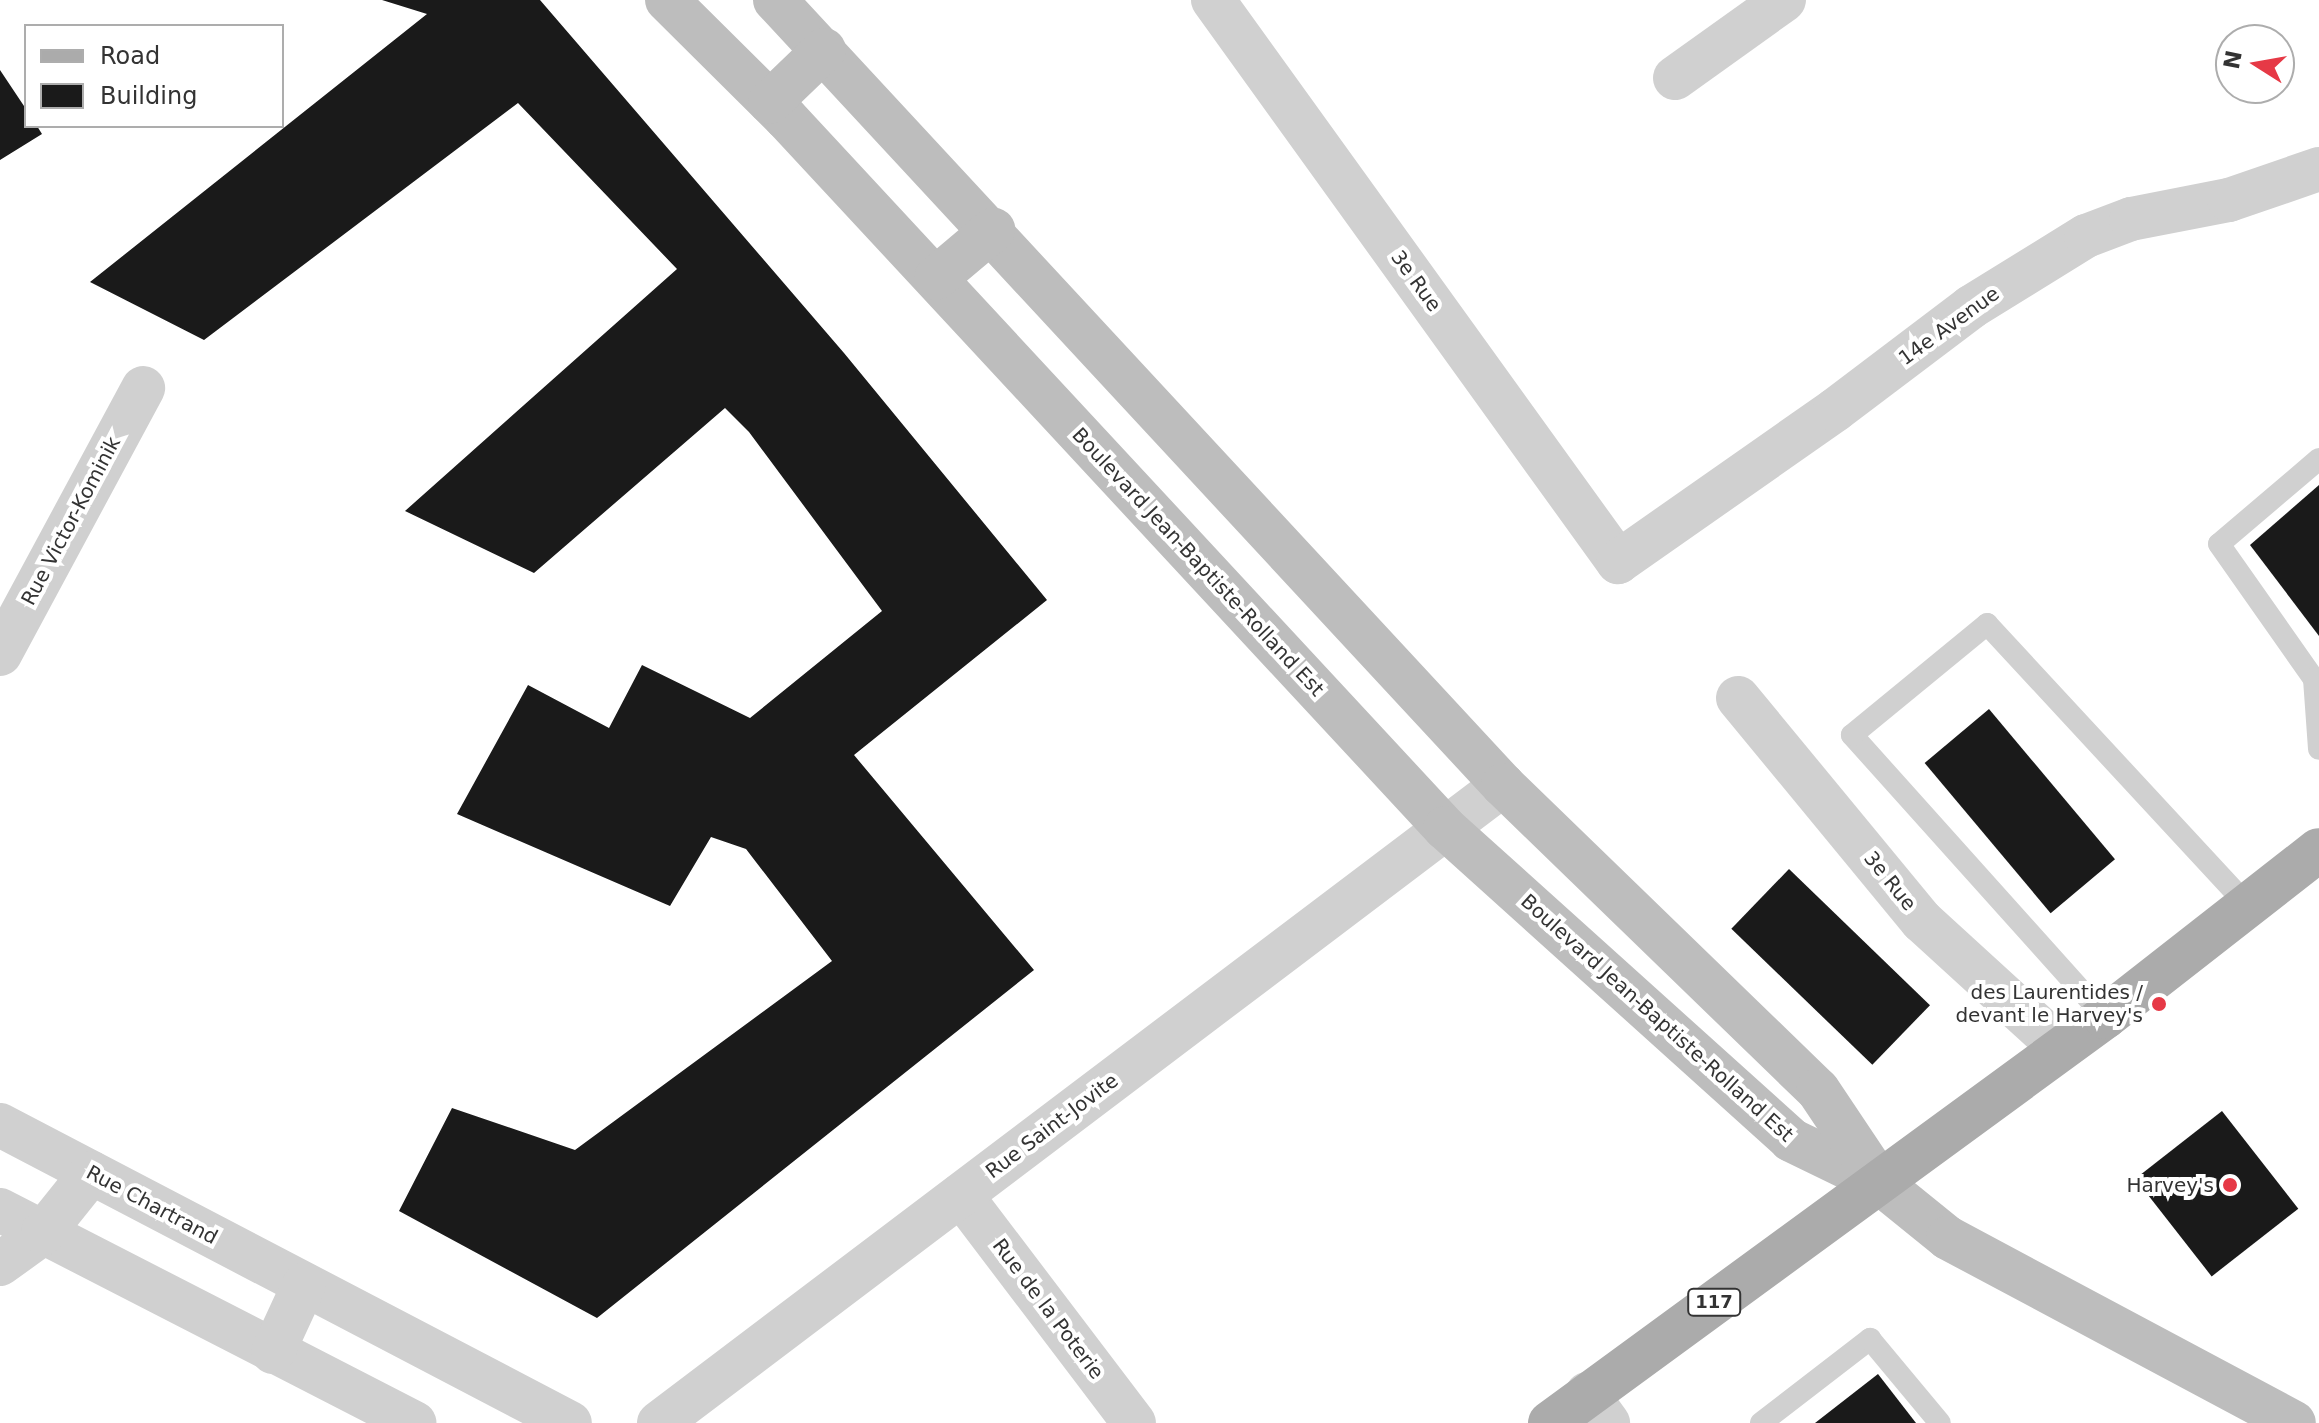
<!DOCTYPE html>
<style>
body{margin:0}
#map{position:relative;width:2319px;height:1423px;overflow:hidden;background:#fff;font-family:"DejaVu Sans",sans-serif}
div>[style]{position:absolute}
.building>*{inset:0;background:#1a1a1a;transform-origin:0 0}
.lane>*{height:22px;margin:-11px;padding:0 11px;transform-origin:11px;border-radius:11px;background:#d0d0d0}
.street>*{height:44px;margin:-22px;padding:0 22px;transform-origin:22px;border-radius:22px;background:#d0d0d0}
.secondary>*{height:44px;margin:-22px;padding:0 22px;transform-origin:22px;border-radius:22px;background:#bdbdbd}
.primary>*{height:44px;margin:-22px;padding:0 22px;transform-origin:22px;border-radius:22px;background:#ababab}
.dots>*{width:22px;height:22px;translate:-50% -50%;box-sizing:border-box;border:4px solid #fff;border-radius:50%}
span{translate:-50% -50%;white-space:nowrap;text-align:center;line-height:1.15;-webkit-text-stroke:8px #fff;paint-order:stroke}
.shield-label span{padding:2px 6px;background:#fff;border:2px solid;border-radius:6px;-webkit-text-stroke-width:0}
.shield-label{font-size:18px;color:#333;font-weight:700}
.street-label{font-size:20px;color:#333}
.poi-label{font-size:20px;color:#333}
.right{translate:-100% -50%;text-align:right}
.legend{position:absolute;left:24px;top:24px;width:260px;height:104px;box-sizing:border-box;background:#fff;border:2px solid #adadad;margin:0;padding:10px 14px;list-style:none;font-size:24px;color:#333}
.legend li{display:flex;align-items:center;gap:16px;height:40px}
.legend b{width:40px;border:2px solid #adadad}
.north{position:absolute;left:2215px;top:24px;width:80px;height:80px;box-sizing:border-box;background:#fff;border:2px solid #adadad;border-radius:50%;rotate:281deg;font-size:22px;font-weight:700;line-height:32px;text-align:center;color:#333}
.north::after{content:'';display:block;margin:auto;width:28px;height:36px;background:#e63946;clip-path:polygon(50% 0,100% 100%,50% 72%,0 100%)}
</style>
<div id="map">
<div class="building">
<div style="clip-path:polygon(382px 0,540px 0,844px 353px,1047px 600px,854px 755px,1034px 970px,597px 1318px,399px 1211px,452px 1108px,575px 1150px,832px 961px,746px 849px,711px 837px,670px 906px,457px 814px,528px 685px,609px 728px,642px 665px,750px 718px,882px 611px,749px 432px,725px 408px,534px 573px,405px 511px,677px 269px,518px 103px,204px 340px,90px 282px,427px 14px)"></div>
<div style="clip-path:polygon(0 70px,26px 109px,26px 126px,37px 126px,42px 134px,0 160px)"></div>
<div style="clip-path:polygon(2319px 485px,2319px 636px,2250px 545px)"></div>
<div style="left:1989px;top:709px;width:196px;height:84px;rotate:50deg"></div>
<div style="left:1789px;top:869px;width:196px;height:83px;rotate:44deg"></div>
<div style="left:2222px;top:1111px;width:124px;height:110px;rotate:52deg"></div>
<div style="clip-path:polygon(1878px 1374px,1916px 1423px,1815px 1423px)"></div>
</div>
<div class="lane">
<div style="left:2319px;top:459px;width:131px;rotate:139.6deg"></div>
<div style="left:2219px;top:544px;width:165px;rotate:54.9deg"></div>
<div style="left:2314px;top:679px;width:70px;rotate:85.9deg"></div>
<div style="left:2105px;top:1017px;width:379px;rotate:-131.9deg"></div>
<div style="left:1852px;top:735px;width:175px;rotate:-39.4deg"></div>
<div style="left:1987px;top:624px;width:381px;rotate:47.2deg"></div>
<div style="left:1761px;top:1423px;width:138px;rotate:-37.6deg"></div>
<div style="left:1870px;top:1339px;width:109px;rotate:50.2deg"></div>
</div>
<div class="street">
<div style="left:1213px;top:0;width:693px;rotate:54.22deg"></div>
<div style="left:1618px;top:562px;width:265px;rotate:-35deg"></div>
<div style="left:1835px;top:410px;width:171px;rotate:-37.1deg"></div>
<div style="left:1971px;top:307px;width:135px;rotate:-31.7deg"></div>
<div style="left:2086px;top:236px;width:48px;rotate:-20.7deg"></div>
<div style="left:2131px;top:219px;width:100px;rotate:-11deg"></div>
<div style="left:2229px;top:200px;width:95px;rotate:-19deg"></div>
<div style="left:1675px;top:78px;width:134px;rotate:-35.6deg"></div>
<div style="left:0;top:654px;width:302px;rotate:-61.7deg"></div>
<div style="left:1738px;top:698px;width:289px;rotate:50.5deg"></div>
<div style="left:1922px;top:921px;width:187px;rotate:42.4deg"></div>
<div style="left:0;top:1125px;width:643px;rotate:27.6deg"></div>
<div style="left:961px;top:1195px;width:286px;rotate:52.8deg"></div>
<div style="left:0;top:1210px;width:466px;rotate:27.2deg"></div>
<div style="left:0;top:1264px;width:53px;rotate:-35.8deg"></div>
<div style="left:43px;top:1233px;width:77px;rotate:-51.3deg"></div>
<div style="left:273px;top:1352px;width:74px;rotate:-65.2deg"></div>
<div style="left:1587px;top:1394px;width:36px;rotate:54deg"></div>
<div style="left:659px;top:1423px;width:1058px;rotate:-37.09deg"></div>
</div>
<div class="secondary">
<div style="left:667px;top:0;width:168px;rotate:44.8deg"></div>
<div style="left:786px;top:118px;width:969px;rotate:47.13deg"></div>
<div style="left:1445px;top:828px;width:466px;rotate:42deg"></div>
<div style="left:1791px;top:1140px;width:99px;rotate:25.8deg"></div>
<div style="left:1880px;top:1183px;width:87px;rotate:39deg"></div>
<div style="left:1948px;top:1238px;width:392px;rotate:28.1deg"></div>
<div style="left:775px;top:0;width:1071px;rotate:47.16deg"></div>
<div style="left:1503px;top:785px;width:438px;rotate:44.1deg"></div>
<div style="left:1818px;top:1090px;width:110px;rotate:56.2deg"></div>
<div style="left:770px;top:102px;width:75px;rotate:-43.9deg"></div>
<div style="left:936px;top:278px;width:75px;rotate:-40.1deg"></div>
</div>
<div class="primary">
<div style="left:1550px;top:1423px;width:688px;rotate:-36.19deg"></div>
<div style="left:2105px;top:1017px;width:271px;rotate:-38deg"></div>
</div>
<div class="dots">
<div style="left:2159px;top:1004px;background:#e63946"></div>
<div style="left:2230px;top:1185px;background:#e63946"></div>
</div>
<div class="shield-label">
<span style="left:1714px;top:1302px">117</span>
</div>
<div class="street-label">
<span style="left:1416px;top:281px;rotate:54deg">3e Rue</span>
<span style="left:1949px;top:326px;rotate:-36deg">14e Avenue</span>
<span style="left:71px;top:521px;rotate:-62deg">Rue Victor-Kominik</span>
<span style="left:1198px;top:562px;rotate:47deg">Boulevard Jean-Baptiste-Rolland Est</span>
<span style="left:1890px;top:881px;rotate:51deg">3e Rue</span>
<span style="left:1657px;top:1018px;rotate:42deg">Boulevard Jean-Baptiste-Rolland Est</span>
<span style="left:1052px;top:1126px;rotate:-37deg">Rue Saint-Jovite</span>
<span style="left:152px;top:1205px;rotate:28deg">Rue Chartrand</span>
<span style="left:1048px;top:1309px;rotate:53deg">Rue de la Poterie</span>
</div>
<div class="poi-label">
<span class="right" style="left:2143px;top:1004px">des Laurentides /<br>devant le Harvey's</span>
<span class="right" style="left:2214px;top:1185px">Harvey's</span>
</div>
<ul class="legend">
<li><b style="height:10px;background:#ababab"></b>Road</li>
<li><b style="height:22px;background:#1a1a1a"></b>Building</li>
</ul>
<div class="north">N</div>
</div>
